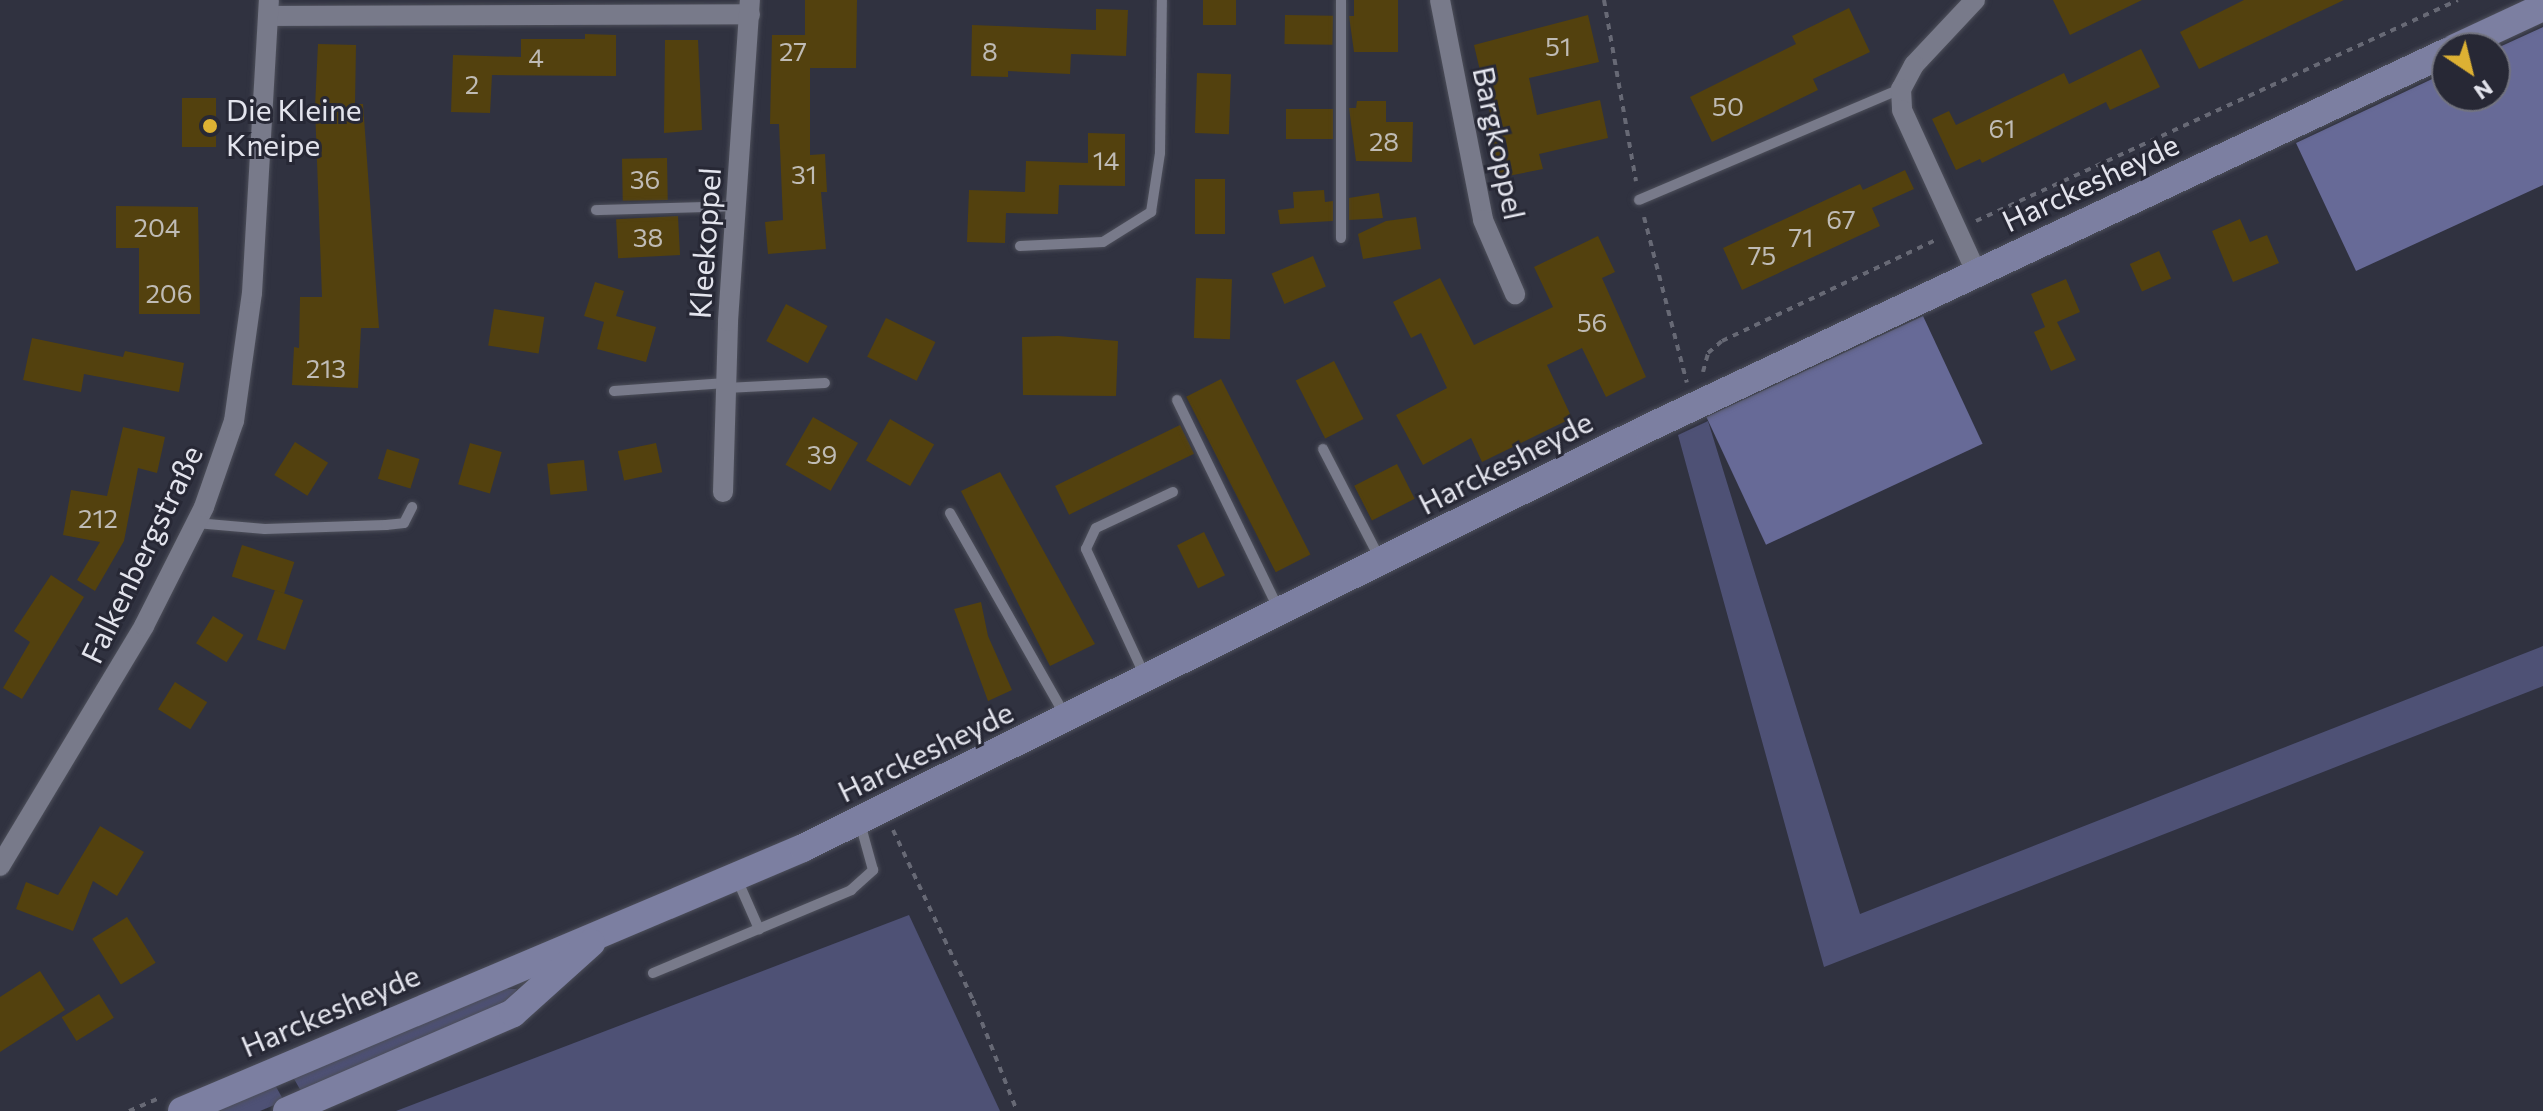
<!DOCTYPE html>
<meta charset="utf-8">
<style>
body{margin:0}
#map{position:relative;width:2543px;height:1111px;overflow:hidden;background:#303240;font-family:Commissioner,sans-serif}
div>[style]{position:absolute}
.green>*{inset:0;background:#4e5175}
.forest>*{inset:0;background:#676a97;transform-origin:0 0}
.building>*{inset:0;background:#53410e;transform-origin:0 0}
.path>*{height:4px;margin-top:-2px;transform-origin:0;background:repeating-linear-gradient(90deg,#676975 0 6px,transparent 0 12px)}
.roads{filter:drop-shadow(0 0 2px #4d4f5a) drop-shadow(0 0 2px #4d4f5a)}
.service>*{height:10px;margin:-5px;padding:0 5px;transform-origin:5px;border-radius:5px;background:#787a8a}
.minor>*{height:20px;margin:-10px;padding:0 10px;transform-origin:10px;border-radius:10px;background:#787a8a}
.secondary>*{height:28px;margin:-14px;padding:0 14px;transform-origin:14px;border-radius:14px;background:#7c7fa1}
.dots>*{width:22px;height:22px;translate:-50% -50%;box-sizing:border-box;border:4px solid #272835;border-radius:50%}
span{translate:-50% -50%;white-space:nowrap;text-align:center;line-height:1.15;-webkit-text-stroke:6px #272835;paint-order:stroke}
.number-label{font-size:26px;color:#bfbbb5}
.number-label span{-webkit-text-stroke-width:0}
.poi-label{font-size:30px;color:#e3e4ed}
.left{translate:0 -50%;text-align:left}
.street-label{font-size:30px;color:#e3e4ed}
.north{position:absolute;left:2431px;top:32px;width:80px;height:80px;box-sizing:border-box;background:#272835;border:2px solid #72737f;border-radius:50%;rotate:145deg;font-size:22px;font-weight:700;line-height:32px;text-align:center;color:#e3e4ed}
.north::after{content:'';display:block;margin:auto;width:28px;height:36px;background:#ddb133;clip-path:polygon(50% 0,100% 100%,50% 72%,0 100%)}
</style>
<div id="map">
<div class="green">
<div style="clip-path:polygon(1708px 421px,1860px 914px,2543px 646px,2543px 686px,1824px 967px,1678px 435px)"></div>
<div style="clip-path:polygon(909px 915px,1000px 1111px,396px 1111px)"></div>
<div style="clip-path:polygon(501px 989px,517px 989px,508px 1005px,302px 1093px,293px 1077px)"></div>
<div style="clip-path:polygon(275px 1085px,284px 1101px,260px 1111px,213px 1111px)"></div>
</div>
<div class="forest">
<div style="clip-path:polygon(2543px 27px,2543px 185px,2356px 271px,2296px 143px,2447px 72px,2447px 96px,2495px 96px,2495px 49px)"></div>
<div style="left:1923px;top:316px;width:141px;height:239px;rotate:65deg"></div>
</div>
<div class="building">
<div style="clip-path:polygon(805px 0,857px 0,856px 68px,810px 68px,810px 155px,825px 154px,827px 192px,821px 192px,826px 249px,768px 254px,765px 222px,783px 220px,779px 124px,770px 124px,772px 35px,805px 35px)"></div>
<div style="left:1203px;top:0;width:33px;height:25px"></div>
<div style="clip-path:polygon(1354px 0,1398px 0,1398px 52px,1354px 52px,1349px 16px,1354px 16px)"></div>
<div style="clip-path:polygon(2053px 0,2142px 0,2070px 35px)"></div>
<div style="clip-path:polygon(2244px 0,2344px 0,2199px 69px,2180px 32px)"></div>
<div style="clip-path:polygon(1849px 8px,1870px 52px,1813px 79px,1818px 90px,1712px 142px,1690px 97px,1796px 44px,1792px 36px)"></div>
<div style="clip-path:polygon(1096px 9px,1128px 10px,1126px 56px,1071px 54px,1070px 74px,1008px 71px,1008px 77px,971px 76px,972px 25px,1096px 30px)"></div>
<div style="left:1285px;top:15px;width:48px;height:29px;rotate:1deg"></div>
<div style="clip-path:polygon(1588px 15px,1599px 62px,1529px 78px,1537px 115px,1600px 100px,1608px 138px,1539px 154px,1543px 169px,1498px 178px,1484px 124px,1492px 122px,1474px 45px)"></div>
<div style="clip-path:polygon(585px 34px,616px 35px,616px 76px,492px 75px,490px 113px,451px 112px,453px 55px,521px 57px,521px 39px,585px 39px)"></div>
<div style="clip-path:polygon(665px 40px,698px 40px,702px 130px,664px 133px)"></div>
<div style="clip-path:polygon(318px 44px,356px 45px,355px 104px,363px 104px,379px 328px,361px 328px,358px 388px,292px 385px,294px 347px,299px 348px,300px 297px,322px 297px,315px 107px)"></div>
<div style="clip-path:polygon(2141px 49px,2160px 87px,2110px 110px,2106px 102px,1982px 163px,1980px 159px,1956px 170px,1932px 119px,1949px 111px,1956px 125px,2064px 73px,2069px 84px)"></div>
<div style="left:1197px;top:73px;width:34px;height:60px;rotate:2deg"></div>
<div style="left:182px;top:98px;width:34px;height:49px"></div>
<div style="clip-path:polygon(1357px 101px,1386px 101px,1386px 122px,1413px 122px,1412px 162px,1356px 161px,1349px 108px,1356px 108px)"></div>
<div style="left:1333px;top:109px;width:30px;height:47px;rotate:90deg"></div>
<div style="clip-path:polygon(1088px 133px,1125px 134px,1125px 186px,1059px 185px,1058px 214px,1006px 213px,1005px 243px,967px 242px,969px 190px,1025px 192px,1026px 161px,1088px 163px)"></div>
<div style="left:667px;top:158px;width:42px;height:45px;rotate:89deg"></div>
<div style="clip-path:polygon(1905px 170px,1914px 189px,1872px 208px,1880px 226px,1742px 290px,1723px 248px,1860px 184px,1863px 190px)"></div>
<div style="left:1195px;top:179px;width:30px;height:55px"></div>
<div style="clip-path:polygon(1324px 190px,1325px 202px,1333px 201px,1333px 221px,1280px 224px,1278px 210px,1294px 208px,1293px 192px)"></div>
<div style="clip-path:polygon(1379px 193px,1383px 218px,1349px 220px,1349px 198px)"></div>
<div style="clip-path:polygon(116px 206px,198px 207px,200px 314px,139px 314px,139px 248px,116px 248px)"></div>
<div style="left:678px;top:216px;width:39px;height:62px;rotate:87deg"></div>
<div style="clip-path:polygon(1416px 217px,1421px 249px,1363px 259px,1358px 234px,1386px 221px)"></div>
<div style="clip-path:polygon(2240px 219px,2250px 242px,2267px 235px,2279px 263px,2233px 282px,2212px 231px)"></div>
<div style="clip-path:polygon(1598px 236px,1615px 272px,1602px 278px,1646px 377px,1606px 397px,1582px 348px,1547px 365px,1572px 418px,1482px 462px,1471px 438px,1423px 465px,1396px 415px,1447px 388px,1421px 333px,1411px 338px,1393px 302px,1440px 278px,1474px 345px,1553px 307px,1534px 267px)"></div>
<div style="left:2159px;top:251px;width:30px;height:32px;rotate:66deg"></div>
<div style="left:1313px;top:256px;width:33px;height:45px;rotate:67deg"></div>
<div style="left:1196px;top:278px;width:36px;height:60px;rotate:2deg"></div>
<div style="clip-path:polygon(2066px 279px,2080px 312px,2057px 322px,2076px 360px,2051px 371px,2034px 332px,2045px 327px,2031px 294px)"></div>
<div style="clip-path:polygon(595px 282px,624px 291px,616px 316px,656px 327px,646px 362px,597px 349px,604px 322px,584px 316px)"></div>
<div style="left:786px;top:304px;width:47px;height:42px;rotate:28deg"></div>
<div style="left:494px;top:309px;width:51px;height:37px;rotate:9deg"></div>
<div style="left:886px;top:318px;width:55px;height:43px;rotate:26deg"></div>
<div style="clip-path:polygon(1058px 336px,1118px 341px,1116px 396px,1023px 395px,1022px 337px)"></div>
<div style="clip-path:polygon(32px 338px,123px 357px,125px 351px,184px 363px,179px 392px,84px 374px,81px 392px,23px 380px)"></div>
<div style="left:1334px;top:361px;width:65px;height:43px;rotate:63deg"></div>
<div style="left:1221px;top:379px;width:197px;height:39px;rotate:63deg"></div>
<div style="left:813px;top:417px;width:52px;height:55px;rotate:30deg"></div>
<div style="left:890px;top:419px;width:51px;height:48px;rotate:30deg"></div>
<div style="left:1180px;top:425px;width:32px;height:139px;rotate:64deg"></div>
<div style="clip-path:polygon(123px 427px,165px 437px,157px 473px,138px 468px,124px 541px,95px 591px,77px 580px,100px 542px,63px 535px,71px 490px,107px 496px)"></div>
<div style="left:295px;top:442px;width:39px;height:39px;rotate:32deg"></div>
<div style="left:470px;top:443px;width:33px;height:43px;rotate:16deg"></div>
<div style="left:656px;top:443px;width:30px;height:39px;rotate:78deg"></div>
<div style="left:387px;top:449px;width:34px;height:31px;rotate:17deg"></div>
<div style="left:584px;top:460px;width:31px;height:37px;rotate:84deg"></div>
<div style="left:1397px;top:464px;width:39px;height:48px;rotate:63deg"></div>
<div style="clip-path:polygon(1000px 472px,1095px 644px,1050px 666px,961px 491px)"></div>
<div style="left:1204px;top:532px;width:48px;height:30px;rotate:64deg"></div>
<div style="left:242px;top:545px;width:55px;height:33px;rotate:18deg"></div>
<div style="clip-path:polygon(51px 575px,84px 597px,22px 699px,3px 688px,30px 642px,14px 631px)"></div>
<div style="left:275px;top:590px;width:30px;height:53px;rotate:20deg"></div>
<div style="clip-path:polygon(981px 602px,988px 636px,1012px 690px,988px 701px,954px 609px)"></div>
<div style="left:213px;top:616px;width:36px;height:32px;rotate:32deg"></div>
<div style="left:175px;top:682px;width:38px;height:32px;rotate:32deg"></div>
<div style="clip-path:polygon(100px 826px,144px 852px,117px 896px,93px 881px,73px 931px,16px 909px,26px 882px,58px 895px)"></div>
<div style="left:127px;top:917px;width:54px;height:41px;rotate:58deg"></div>
<div style="clip-path:polygon(40px 971px,65px 1010px,0 1052px,0 997px)"></div>
<div style="left:99px;top:994px;width:28px;height:44px;rotate:58deg"></div>
</div>
<div class="path">
<div style="left:1604px;top:0;width:184px;rotate:80deg"></div>
<div style="left:1644px;top:217px;width:171px;rotate:75.5deg"></div>
<div style="left:1976px;top:221px;width:530px;rotate:-24.63deg"></div>
<div style="left:1703px;top:372px;width:20px;rotate:-75deg"></div>
<div style="left:1708px;top:353px;width:18px;rotate:-41deg"></div>
<div style="left:1722px;top:341px;width:237px;rotate:-25.3deg"></div>
<div style="left:893px;top:830px;width:188px;rotate:64.8deg"></div>
<div style="left:973px;top:1000px;width:119px;rotate:68.4deg"></div>
<div style="left:129px;top:1111px;width:34px;rotate:-23deg"></div>
</div>
<div class="roads">
<div class="service">
<div style="left:1639px;top:200px;width:285px;rotate:-23deg"></div>
<div style="left:596px;top:210px;width:140px;rotate:-1.6deg"></div>
<div style="left:1341px;top:238px;width:238px;rotate:-90deg"></div>
<div style="left:1020px;top:246px;width:83px;rotate:-2.8deg"></div>
<div style="left:1103px;top:242px;width:57px;rotate:-32deg"></div>
<div style="left:1151px;top:212px;width:60px;rotate:-81.3deg"></div>
<div style="left:1160px;top:153px;width:153px;rotate:-89.3deg"></div>
<div style="left:726px;top:388px;width:99px;rotate:-2.9deg"></div>
<div style="left:614px;top:391px;width:112px;rotate:-4.1deg"></div>
<div style="left:1177px;top:400px;width:231px;rotate:64.1deg"></div>
<div style="left:1323px;top:449px;width:122px;rotate:62.6deg"></div>
<div style="left:950px;top:513px;width:235px;rotate:60.4deg"></div>
<div style="left:196px;top:523px;width:69px;rotate:5deg"></div>
<div style="left:265px;top:529px;width:121px;rotate:-1.9deg"></div>
<div style="left:386px;top:525px;width:18px;rotate:-6deg"></div>
<div style="left:404px;top:523px;width:18px;rotate:-63deg"></div>
<div style="left:1144px;top:674px;width:138px;rotate:-114.9deg"></div>
<div style="left:1086px;top:549px;width:23px;rotate:-65deg"></div>
<div style="left:1096px;top:528px;width:85px;rotate:-25.1deg"></div>
<div style="left:737px;top:879px;width:55px;rotate:66.3deg"></div>
<div style="left:653px;top:973px;width:215px;rotate:-22.7deg"></div>
<div style="left:851px;top:890px;width:30px;rotate:-42deg"></div>
<div style="left:873px;top:870px;width:49px;rotate:-105.5deg"></div>
</div>
<div class="minor">
<div style="left:1440px;top:0;width:224px;rotate:78.9deg"></div>
<div style="left:1483px;top:220px;width:81px;rotate:66.6deg"></div>
<div style="left:1975px;top:0;width:89px;rotate:133.2deg"></div>
<div style="left:1914px;top:65px;width:27px;rotate:118deg"></div>
<div style="left:1901px;top:89px;width:21px;rotate:87deg"></div>
<div style="left:1902px;top:110px;width:178px;rotate:65.4deg"></div>
<div style="left:268px;top:16px;width:482px;rotate:-0.2deg"></div>
<div style="left:723px;top:492px;width:171px;rotate:-88.3deg"></div>
<div style="left:728px;top:321px;width:322px;rotate:-86.1deg"></div>
<div style="left:0;top:866px;width:280px;rotate:-59deg"></div>
<div style="left:144px;top:626px;width:133px;rotate:-63.2deg"></div>
<div style="left:204px;top:507px;width:91px;rotate:-70.8deg"></div>
<div style="left:234px;top:421px;width:129px;rotate:-82deg"></div>
<div style="left:252px;top:293px;width:293px;rotate:-86.7deg"></div>
</div>
<div class="secondary">
<div style="left:2455px;top:48px;width:97px;rotate:-25deg"></div>
<div style="left:182px;top:1111px;width:674px;rotate:-22.95deg"></div>
<div style="left:803px;top:848px;width:944px;rotate:-26.43deg"></div>
<div style="left:1648px;top:428px;width:883px;rotate:-25.2deg"></div>
<div style="left:287px;top:1111px;width:246px;rotate:-23.4deg"></div>
<div style="left:513px;top:1013px;width:105px;rotate:-41.9deg"></div>
</div>
</div>
<div class="dots">
<div style="left:210px;top:126px;background:#ddb133"></div>
</div>
<div class="number-label">
<span style="left:1558px;top:46px">51</span>
<span style="left:793px;top:51px">27</span>
<span style="left:990px;top:51px">8</span>
<span style="left:536px;top:57px">4</span>
<span style="left:472px;top:84px">2</span>
<span style="left:1728px;top:106px">50</span>
<span style="left:2002px;top:128px">61</span>
<span style="left:1384px;top:141px">28</span>
<span style="left:1106px;top:160px">14</span>
<span style="left:804px;top:174px">31</span>
<span style="left:645px;top:179px">36</span>
<span style="left:1841px;top:219px">67</span>
<span style="left:157px;top:227px">204</span>
<span style="left:648px;top:237px">38</span>
<span style="left:1801px;top:237px">71</span>
<span style="left:1762px;top:255px">75</span>
<span style="left:169px;top:293px">206</span>
<span style="left:1592px;top:322px">56</span>
<span style="left:326px;top:368px">213</span>
<span style="left:822px;top:454px">39</span>
<span style="left:98px;top:518px">212</span>
</div>
<div class="poi-label">
<span class="left" style="left:226px;top:126px">Die Kleine<br>Kneipe</span>
</div>
<div class="street-label">
<span style="left:1500px;top:143px;rotate:78deg">Bargkoppel</span>
<span style="left:2090px;top:182px;rotate:-25deg">Harckesheyde</span>
<span style="left:704px;top:243px;rotate:-86deg">Kleekoppel</span>
<span style="left:1505px;top:462px;rotate:-27deg">Harckesheyde</span>
<span style="left:141px;top:554px;rotate:-64deg">Falkenbergstraße</span>
<span style="left:925px;top:751px;rotate:-26deg">Harckesheyde</span>
<span style="left:330px;top:1010px;rotate:-23deg">Harckesheyde</span>
</div>
<div class="north">N</div>
</div>
